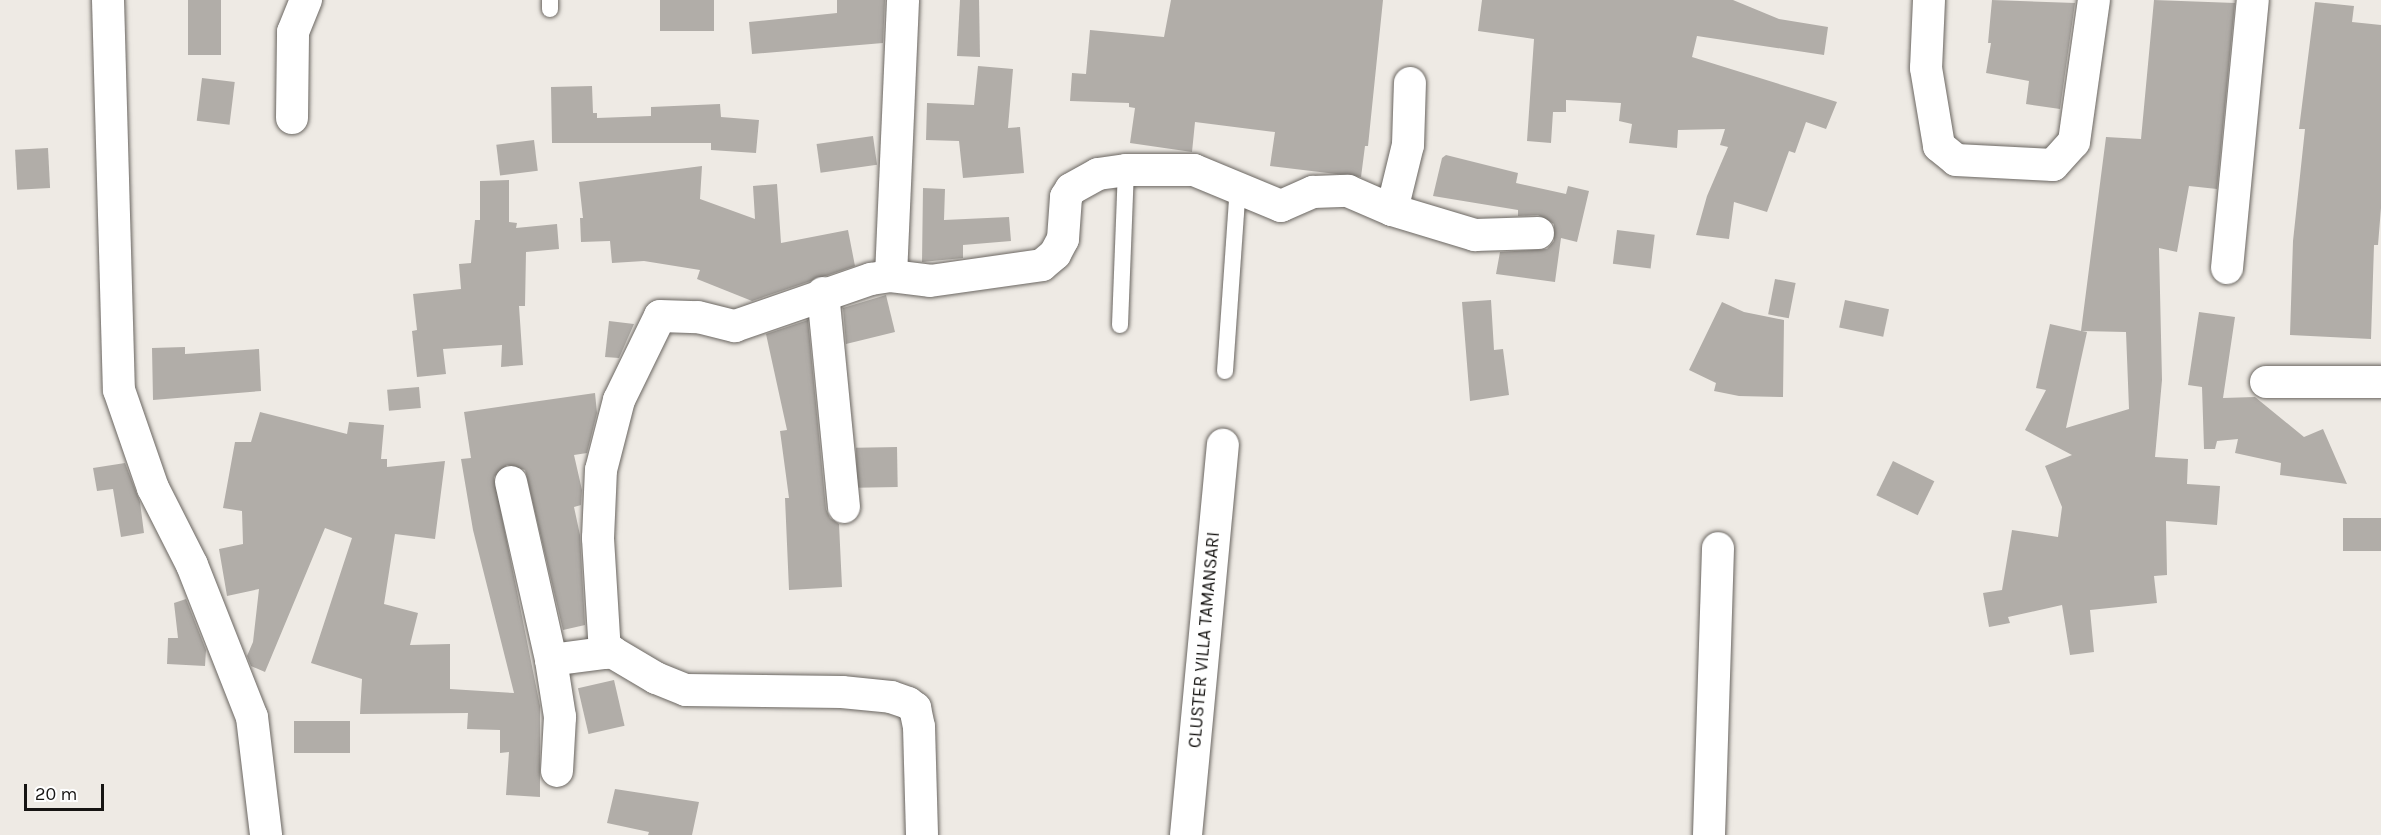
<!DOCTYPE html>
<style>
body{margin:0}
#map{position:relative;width:2381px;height:835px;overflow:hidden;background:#eeeae4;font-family:Karla,sans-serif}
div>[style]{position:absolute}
.building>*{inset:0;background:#b1ada8;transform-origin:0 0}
.roads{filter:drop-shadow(0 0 2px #6a6661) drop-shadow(0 0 2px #6a6661)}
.service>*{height:16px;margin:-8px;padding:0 8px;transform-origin:8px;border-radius:8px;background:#fff}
.minor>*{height:32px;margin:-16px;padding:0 16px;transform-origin:16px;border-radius:16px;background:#fff}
span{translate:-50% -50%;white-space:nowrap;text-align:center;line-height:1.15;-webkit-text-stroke:6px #fff;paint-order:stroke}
.street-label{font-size:18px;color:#161412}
.scale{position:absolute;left:24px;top:784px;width:80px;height:27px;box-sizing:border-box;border:3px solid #161412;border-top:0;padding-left:8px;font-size:18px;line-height:21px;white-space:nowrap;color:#161412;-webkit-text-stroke:4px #fff;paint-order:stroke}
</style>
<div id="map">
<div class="building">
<div style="left:188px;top:0;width:33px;height:55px"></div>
<div style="left:660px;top:0;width:54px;height:31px"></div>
<div style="clip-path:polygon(837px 0,885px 0,883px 43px,752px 54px,749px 22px,837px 13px)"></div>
<div style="clip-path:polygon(960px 0,979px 0,980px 57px,957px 56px)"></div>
<div style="clip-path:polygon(1171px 0,1383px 0,1368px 146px,1365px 146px,1361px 177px,1270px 166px,1275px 132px,1195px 122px,1192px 152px,1130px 143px,1135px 108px,1129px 107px,1129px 103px,1070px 101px,1072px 73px,1086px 74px,1090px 30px,1164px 37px)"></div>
<div style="clip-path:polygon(1482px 0,1733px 0,1779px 19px,1828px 27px,1824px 55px,1697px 36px,1692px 57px,1837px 102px,1826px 129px,1806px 122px,1795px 153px,1789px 151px,1767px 212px,1734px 202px,1729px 239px,1696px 235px,1707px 196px,1728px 147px,1720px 145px,1725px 129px,1678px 130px,1677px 148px,1629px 143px,1632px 124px,1619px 121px,1621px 103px,1566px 100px,1566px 112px,1553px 112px,1551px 143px,1527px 141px,1534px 39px,1478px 31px)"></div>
<div style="clip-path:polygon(1992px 0,2075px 3px,2060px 109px,2026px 104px,2029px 81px,1986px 73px,1991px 43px,1988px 43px)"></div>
<div style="clip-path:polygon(evenodd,2154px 0,2235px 3px,2217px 189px,2189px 186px,2177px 252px,2159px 248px,2162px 380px,2155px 457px,2188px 459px,2187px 484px,2220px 486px,2217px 525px,2166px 521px,2167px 575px,2154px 576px,2157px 603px,2090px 610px,2094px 652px,2070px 655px,2062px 605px,2008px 617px,2010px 623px,1989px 627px,1983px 593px,2002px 590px,2012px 530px,2058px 537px,2062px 507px,2045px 466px,2072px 455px,2025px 430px,2046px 390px,2036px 388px,2050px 324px,2081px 331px,2106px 137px,2141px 139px,2154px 0,2082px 331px,2126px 332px,2129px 409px,2066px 428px,2087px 332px,2082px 331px)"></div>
<div style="clip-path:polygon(2315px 2px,2354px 6px,2352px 22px,2381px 25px,2381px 208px,2378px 245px,2374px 245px,2371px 339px,2290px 335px,2293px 241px,2305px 129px,2299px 129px)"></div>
<div style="clip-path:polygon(978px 66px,1013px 69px,1008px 128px,1020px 127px,1024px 173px,963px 178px,959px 141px,926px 140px,927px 103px,974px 105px)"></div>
<div style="left:202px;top:78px;width:33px;height:43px;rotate:7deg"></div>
<div style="clip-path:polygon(592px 86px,593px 113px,597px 113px,597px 118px,651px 116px,651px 107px,720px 104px,721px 117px,759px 120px,756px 153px,711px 150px,711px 143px,552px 143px,551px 87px)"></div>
<div style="left:873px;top:136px;width:29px;height:57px;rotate:82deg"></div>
<div style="left:534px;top:140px;width:31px;height:38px;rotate:83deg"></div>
<div style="left:48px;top:148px;width:40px;height:33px;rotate:87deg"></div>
<div style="clip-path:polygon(1446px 155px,1518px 173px,1516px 183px,1566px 194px,1568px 186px,1589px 191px,1577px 242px,1561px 238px,1555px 282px,1496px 274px,1500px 252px,1547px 249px,1554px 241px,1554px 224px,1538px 215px,1518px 216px,1518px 210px,1433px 196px,1442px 158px)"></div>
<div style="clip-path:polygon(702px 166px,700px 199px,755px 219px,753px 186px,777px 184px,781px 243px,848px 230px,855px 266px,752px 301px,697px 279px,700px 270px,644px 261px,612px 263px,610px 241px,581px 242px,580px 218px,583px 218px,579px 182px)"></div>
<div style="clip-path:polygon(509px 180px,509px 222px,517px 223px,516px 228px,557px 224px,559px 249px,526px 252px,525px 306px,519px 306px,523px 365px,501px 367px,502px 345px,443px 349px,446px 374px,417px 377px,412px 331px,417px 330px,413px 294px,461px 289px,459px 264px,471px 263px,475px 220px,480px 220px,480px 181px)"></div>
<div style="clip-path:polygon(923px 188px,945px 189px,944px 220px,1009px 217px,1011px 241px,963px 245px,963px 258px,922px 262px)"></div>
<div style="left:1617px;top:230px;width:38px;height:34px;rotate:7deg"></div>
<div style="left:1775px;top:279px;width:21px;height:36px;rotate:11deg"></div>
<div style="clip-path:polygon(886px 295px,895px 332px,846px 344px,843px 308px)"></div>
<div style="clip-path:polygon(1491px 300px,1494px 350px,1503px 349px,1509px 395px,1470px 401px,1462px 302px)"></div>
<div style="left:1845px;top:300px;width:45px;height:28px;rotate:12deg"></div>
<div style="clip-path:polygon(1722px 302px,1744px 312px,1784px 320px,1783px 397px,1739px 396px,1714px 391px,1716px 383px,1689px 370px)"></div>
<div style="clip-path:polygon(2199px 312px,2235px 317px,2223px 398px,2255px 397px,2304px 437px,2323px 429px,2347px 484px,2280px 475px,2281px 463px,2235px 453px,2238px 439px,2217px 441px,2215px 449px,2204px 449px,2202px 387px,2188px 385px)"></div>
<div style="clip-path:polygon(808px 320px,826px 509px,830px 518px,839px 524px,842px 587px,789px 590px,785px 498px,789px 498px,780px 431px,787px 430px,766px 334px)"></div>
<div style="clip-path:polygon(609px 321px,634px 324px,619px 358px,605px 357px)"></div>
<div style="clip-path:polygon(185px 347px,185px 354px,259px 349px,261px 391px,153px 400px,152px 348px)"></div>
<div style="left:419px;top:387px;width:21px;height:32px;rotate:85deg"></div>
<div style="clip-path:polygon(595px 393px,597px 413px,587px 453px,574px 455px,582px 490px,581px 505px,574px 507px,580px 535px,585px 625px,563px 630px,525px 470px,507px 465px,494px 477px,540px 706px,540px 797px,506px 795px,509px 752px,500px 753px,500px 730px,467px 729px,468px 713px,360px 714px,362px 679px,311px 663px,352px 538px,325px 528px,265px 672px,251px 666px,247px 656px,253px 642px,259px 589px,227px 596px,219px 549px,243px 544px,242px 511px,223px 508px,235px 442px,251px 442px,260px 412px,347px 434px,349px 422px,384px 425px,381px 459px,387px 459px,387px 467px,445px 461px,435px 539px,395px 534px,384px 604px,418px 613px,410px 645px,450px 644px,450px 689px,514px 693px,473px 530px,461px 459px,471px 458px,464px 412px)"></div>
<div style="left:897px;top:447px;width:40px;height:41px;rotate:89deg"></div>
<div style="left:1893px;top:461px;width:46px;height:38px;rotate:26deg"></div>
<div style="clip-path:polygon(125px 463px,140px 502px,144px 533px,121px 537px,113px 489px,97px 491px,93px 468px)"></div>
<div style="left:2381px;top:518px;width:33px;height:38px;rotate:90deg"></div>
<div style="clip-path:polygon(186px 599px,206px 650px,205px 666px,167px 664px,168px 638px,178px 638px,174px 603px)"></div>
<div style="left:614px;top:680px;width:47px;height:37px;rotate:77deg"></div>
<div style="left:350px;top:721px;width:32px;height:56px;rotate:90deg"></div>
<div style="clip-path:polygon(615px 789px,699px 802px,692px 835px,648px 835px,649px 832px,607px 823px)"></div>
</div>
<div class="roads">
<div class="service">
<div style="left:550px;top:9px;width:9px;rotate:-90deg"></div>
<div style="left:1120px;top:325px;width:155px;rotate:-87.8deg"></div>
<div style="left:1225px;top:371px;width:184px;rotate:-86deg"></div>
</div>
<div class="minor">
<div style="left:108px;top:0;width:390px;rotate:88.4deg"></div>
<div style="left:119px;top:390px;width:104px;rotate:70.9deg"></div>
<div style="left:153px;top:488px;width:86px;rotate:63.1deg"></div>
<div style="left:192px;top:565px;width:163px;rotate:68.5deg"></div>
<div style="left:252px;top:717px;width:119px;rotate:83.2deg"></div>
<div style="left:1929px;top:0;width:68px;rotate:92.5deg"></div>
<div style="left:1926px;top:68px;width:79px;rotate:80.5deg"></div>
<div style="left:1939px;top:146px;width:22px;rotate:39deg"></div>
<div style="left:1956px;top:160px;width:97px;rotate:3deg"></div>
<div style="left:2053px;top:165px;width:31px;rotate:-48deg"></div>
<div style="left:2074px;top:142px;width:143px;rotate:-82deg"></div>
<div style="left:292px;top:118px;width:86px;rotate:-89.3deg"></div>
<div style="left:293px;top:32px;width:35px;rotate:-68deg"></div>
<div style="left:1392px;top:210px;width:87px;rotate:16.8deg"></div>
<div style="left:1475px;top:235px;width:63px;rotate:-1.8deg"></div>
<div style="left:2227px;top:268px;width:269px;rotate:-84.5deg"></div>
<div style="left:891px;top:276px;width:276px;rotate:-87.5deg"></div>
<div style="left:823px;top:293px;width:215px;rotate:84.4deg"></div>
<div style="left:2266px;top:382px;width:115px"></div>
<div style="left:511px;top:482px;width:182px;rotate:77.3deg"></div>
<div style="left:551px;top:660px;width:58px;rotate:81deg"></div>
<div style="left:560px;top:717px;width:54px;rotate:93.2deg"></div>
<div style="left:605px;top:653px;width:115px;rotate:-93.5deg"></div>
<div style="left:598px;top:538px;width:68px;rotate:-87.5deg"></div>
<div style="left:601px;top:470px;width:72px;rotate:-75.6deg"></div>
<div style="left:619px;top:400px;width:93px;rotate:-64deg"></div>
<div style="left:660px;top:316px;width:38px;rotate:2deg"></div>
<div style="left:698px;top:317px;width:38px;rotate:14deg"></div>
<div style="left:735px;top:326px;width:144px;rotate:-19.1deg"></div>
<div style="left:871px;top:279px;width:20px;rotate:-9deg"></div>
<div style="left:891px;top:276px;width:39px;rotate:7deg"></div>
<div style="left:930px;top:281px;width:113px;rotate:-8.1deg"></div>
<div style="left:1042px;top:265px;width:17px;rotate:-40deg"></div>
<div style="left:1055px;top:254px;width:17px;rotate:-62deg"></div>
<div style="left:1063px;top:239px;width:42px;rotate:-85.9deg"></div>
<div style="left:1066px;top:197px;width:9px;rotate:-58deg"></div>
<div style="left:1071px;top:189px;width:31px;rotate:-29deg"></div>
<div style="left:1098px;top:174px;width:28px;rotate:-8deg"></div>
<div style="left:1126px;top:170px;width:68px"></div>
<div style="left:1194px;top:170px;width:94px;rotate:22.5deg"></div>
<div style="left:1281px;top:206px;width:35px;rotate:-24deg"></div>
<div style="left:1313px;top:192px;width:35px;rotate:-2deg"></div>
<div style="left:1348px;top:191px;width:48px;rotate:23.4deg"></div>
<div style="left:1392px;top:210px;width:67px;rotate:-76.2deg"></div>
<div style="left:1408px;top:145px;width:62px;rotate:-88.2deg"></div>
<div style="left:551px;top:660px;width:62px;rotate:-7.5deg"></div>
<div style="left:612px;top:652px;width:51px;rotate:30.6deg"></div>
<div style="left:656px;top:678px;width:32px;rotate:22deg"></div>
<div style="left:686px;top:690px;width:156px;rotate:0.7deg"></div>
<div style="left:842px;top:692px;width:49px;rotate:5.8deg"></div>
<div style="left:891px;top:697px;width:18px;rotate:19deg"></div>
<div style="left:908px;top:703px;width:9px;rotate:36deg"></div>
<div style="left:915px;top:708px;width:19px;rotate:78deg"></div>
<div style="left:919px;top:727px;width:108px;rotate:88.4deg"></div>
<div style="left:1186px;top:835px;width:392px;rotate:-84.6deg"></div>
<div style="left:1709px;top:835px;width:287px;rotate:-88.2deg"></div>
</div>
</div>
<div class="street-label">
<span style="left:1204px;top:640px;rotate:-85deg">CLUSTER VILLA TAMANSARI</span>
</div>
<div class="scale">20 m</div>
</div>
